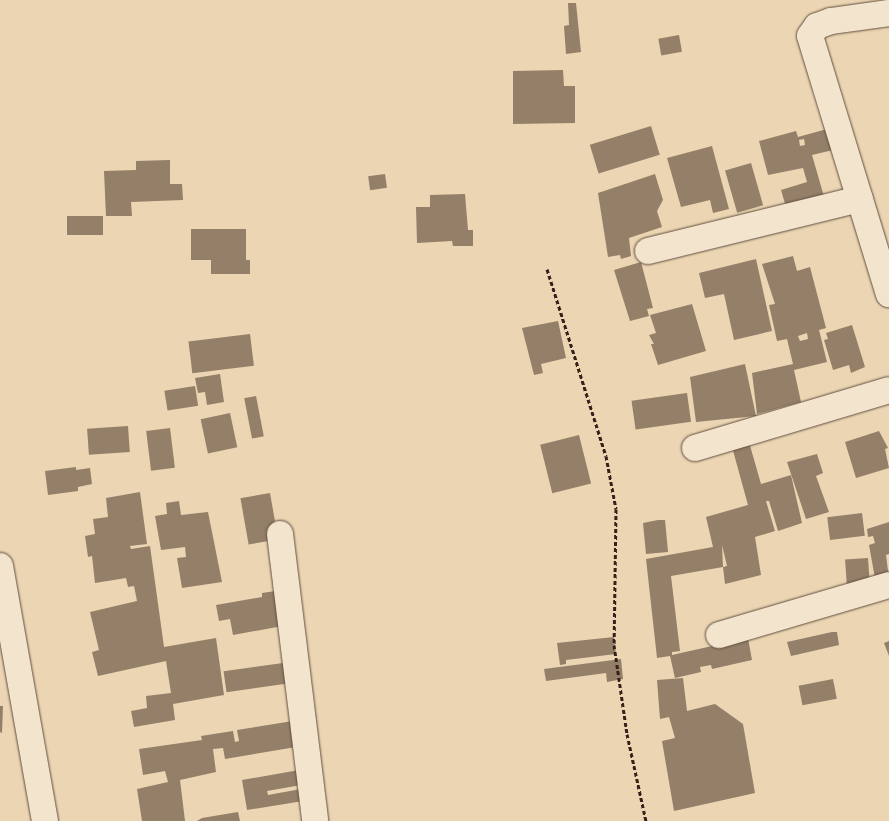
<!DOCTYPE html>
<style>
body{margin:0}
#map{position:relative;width:889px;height:821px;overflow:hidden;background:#ebd5b2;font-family:"IM FELL Great Primer",serif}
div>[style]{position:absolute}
.building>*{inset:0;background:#947f69;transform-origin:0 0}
.path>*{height:3px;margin-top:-1.5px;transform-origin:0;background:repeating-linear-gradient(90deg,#35211a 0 4px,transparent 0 6.5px)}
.roads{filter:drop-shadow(0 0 1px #624e40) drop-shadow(0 0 1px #624e40)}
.minor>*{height:26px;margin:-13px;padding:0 13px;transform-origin:13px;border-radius:13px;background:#f2e4cd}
span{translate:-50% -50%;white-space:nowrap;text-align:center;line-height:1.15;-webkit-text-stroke:5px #f2e4cd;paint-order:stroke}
</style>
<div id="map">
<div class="building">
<div style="clip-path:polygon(568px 3px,576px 3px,581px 52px,566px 54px,564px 26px,569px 25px)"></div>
<div style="left:679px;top:35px;width:17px;height:21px;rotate:80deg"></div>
<div style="clip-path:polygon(563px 70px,564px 86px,575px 86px,575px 123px,513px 124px,513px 71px)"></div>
<div style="left:651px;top:126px;width:30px;height:64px;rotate:73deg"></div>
<div style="clip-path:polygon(evenodd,827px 129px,833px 150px,812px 155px,825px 200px,788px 214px,781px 190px,807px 182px,803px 168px,768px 175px,759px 141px,796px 131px,798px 137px,827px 129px,804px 139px,805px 145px,800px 146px,799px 140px,804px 139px)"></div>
<div style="clip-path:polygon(712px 146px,729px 209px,713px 213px,710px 200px,681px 207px,667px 158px)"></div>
<div style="clip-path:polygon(170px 160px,170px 184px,182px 184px,183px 200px,131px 202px,132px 216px,106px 216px,104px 171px,136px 170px,136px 161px)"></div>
<div style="left:751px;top:163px;width:44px;height:27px;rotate:74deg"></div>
<div style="left:385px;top:174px;width:14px;height:17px;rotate:82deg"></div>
<div style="clip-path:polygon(655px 174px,663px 200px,657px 211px,662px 227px,629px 238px,631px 256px,621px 259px,620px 255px,608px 257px,598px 193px)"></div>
<div style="clip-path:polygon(465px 194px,468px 230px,473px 230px,473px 246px,453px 246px,452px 241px,417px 243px,416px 207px,430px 207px,430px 195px)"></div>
<div style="left:67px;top:216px;width:36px;height:19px"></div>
<div style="clip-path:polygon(191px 229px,246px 229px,246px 260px,250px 260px,250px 274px,211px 274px,211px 260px,191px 260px)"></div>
<div style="clip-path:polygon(evenodd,793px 256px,797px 271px,810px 267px,826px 328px,819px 330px,827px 362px,794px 370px,801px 402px,757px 414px,752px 373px,793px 364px,787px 339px,777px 341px,769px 305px,775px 304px,762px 264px,793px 256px,807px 333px,808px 339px,800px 341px,798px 336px,807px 333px)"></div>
<div style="clip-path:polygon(756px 259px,772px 331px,734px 340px,724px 294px,705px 298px,699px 273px)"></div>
<div style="clip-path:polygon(641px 262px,653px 308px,647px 309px,649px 316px,630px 321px,614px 270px)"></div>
<div style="clip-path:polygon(692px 304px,706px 351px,658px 365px,651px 344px,654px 344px,649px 335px,656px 333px,650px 315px)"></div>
<div style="clip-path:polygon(558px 321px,566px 358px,541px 364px,543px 373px,534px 375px,522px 328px)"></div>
<div style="clip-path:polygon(852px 325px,865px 367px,851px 373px,849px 365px,833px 370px,824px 340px,828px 339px,826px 333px)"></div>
<div style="left:250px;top:334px;width:32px;height:62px;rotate:83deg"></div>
<div style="clip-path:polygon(745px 364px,756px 416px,696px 422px,690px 377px)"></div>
<div style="clip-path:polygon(220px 374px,224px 402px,207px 405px,205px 392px,198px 393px,195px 378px)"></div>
<div style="left:195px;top:386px;width:20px;height:31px;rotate:81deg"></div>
<div style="left:687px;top:393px;width:29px;height:56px;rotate:82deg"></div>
<div style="left:256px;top:396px;width:41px;height:12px;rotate:79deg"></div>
<div style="left:230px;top:413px;width:35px;height:30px;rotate:78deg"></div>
<div style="left:128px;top:426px;width:26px;height:41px;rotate:86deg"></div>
<div style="left:170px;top:428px;width:40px;height:24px;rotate:83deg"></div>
<div style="clip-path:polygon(879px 431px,888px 448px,885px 449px,889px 468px,856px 478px,845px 442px)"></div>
<div style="left:579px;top:435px;width:50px;height:40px;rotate:76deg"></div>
<div style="clip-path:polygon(749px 442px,761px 484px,791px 475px,802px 523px,778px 531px,769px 501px,766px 501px,775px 531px,755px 537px,761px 575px,725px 584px,723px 567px,727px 566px,722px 545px,723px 567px,671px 576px,680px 651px,672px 652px,672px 655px,748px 638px,752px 660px,712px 669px,711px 665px,700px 667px,701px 672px,675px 678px,670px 656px,657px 658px,646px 559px,713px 547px,706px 517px,748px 505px,732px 447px)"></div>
<div style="clip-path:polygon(817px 454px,823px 473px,816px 476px,829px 512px,806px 519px,787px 462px)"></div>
<div style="clip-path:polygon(76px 467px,76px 470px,90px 468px,92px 484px,78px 487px,78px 491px,48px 495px,45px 471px)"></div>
<div style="clip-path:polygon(140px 492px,147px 544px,130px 546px,131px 549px,150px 546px,164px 647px,216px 638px,224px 695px,173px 704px,175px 720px,134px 727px,131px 711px,147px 708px,146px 696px,171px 693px,166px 661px,98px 676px,92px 652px,99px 650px,90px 612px,137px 601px,134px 586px,128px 587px,126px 578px,95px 583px,92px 556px,88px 557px,85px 536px,95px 534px,93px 519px,108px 517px,106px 498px)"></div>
<div style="left:270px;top:493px;width:47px;height:30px;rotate:80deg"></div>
<div style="clip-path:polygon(179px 501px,181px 515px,208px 512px,222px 582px,182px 588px,177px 558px,186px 557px,185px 547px,161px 550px,155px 516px,167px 514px,166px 503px)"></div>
<div style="left:862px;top:513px;width:23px;height:35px;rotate:83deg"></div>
<div style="clip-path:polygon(658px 520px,665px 520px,668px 552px,646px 554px,643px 523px)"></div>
<div style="clip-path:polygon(889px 522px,889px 554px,886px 555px,889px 579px,876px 584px,869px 545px,875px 543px,873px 536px,868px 537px,867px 529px)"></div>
<div style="left:868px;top:558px;width:26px;height:23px;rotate:86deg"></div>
<div style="clip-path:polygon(282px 590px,288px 625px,233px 635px,230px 619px,219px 621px,216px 605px,262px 597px,262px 593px)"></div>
<div style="clip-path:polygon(832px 632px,837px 632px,839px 645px,791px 656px,787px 642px)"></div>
<div style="clip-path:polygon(614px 637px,616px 654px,566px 660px,566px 664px,560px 665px,557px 643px)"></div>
<div style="clip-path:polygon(889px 641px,889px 656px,884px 643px)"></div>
<div style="clip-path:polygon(621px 659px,623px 679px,607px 682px,606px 673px,546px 681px,544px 669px)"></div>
<div style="left:283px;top:663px;width:21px;height:60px;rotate:82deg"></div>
<div style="clip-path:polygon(683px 678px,687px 711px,715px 704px,743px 724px,755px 793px,674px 811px,662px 741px,675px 738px,669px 717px,660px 719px,657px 680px)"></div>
<div style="left:833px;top:679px;width:20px;height:35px;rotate:79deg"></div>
<div style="clip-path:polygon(0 706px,3px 706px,2px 733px,0 732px)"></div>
<div style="clip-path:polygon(299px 720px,302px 746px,225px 759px,223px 748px,213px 749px,216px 772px,180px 780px,185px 821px,142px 821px,137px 789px,168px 782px,165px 771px,143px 775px,139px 749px,202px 740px,201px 736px,233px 731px,235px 742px,239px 741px,237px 730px)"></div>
<div style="clip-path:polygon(305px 769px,307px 784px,267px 791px,268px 795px,301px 789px,303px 801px,247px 810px,242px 780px)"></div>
<div style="clip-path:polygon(238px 812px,240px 821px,197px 821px,202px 818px)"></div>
</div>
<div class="path">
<div style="left:547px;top:269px;width:196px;rotate:72.5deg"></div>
<div style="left:606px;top:456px;width:54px;rotate:79.3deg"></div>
<div style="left:616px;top:509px;width:136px;rotate:90.8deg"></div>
<div style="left:614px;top:645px;width:90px;rotate:81.7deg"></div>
<div style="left:627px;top:734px;width:89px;rotate:77.7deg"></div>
</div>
<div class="roads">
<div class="minor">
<div style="left:889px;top:13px;width:59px;rotate:172.1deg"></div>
<div style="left:831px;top:21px;width:15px;rotate:160deg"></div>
<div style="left:817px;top:26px;width:12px;rotate:125deg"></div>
<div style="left:810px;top:36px;width:270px;rotate:73deg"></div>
<div style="left:648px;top:251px;width:218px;rotate:-13.8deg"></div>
<div style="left:695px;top:448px;width:202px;rotate:-16.6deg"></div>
<div style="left:280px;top:534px;width:289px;rotate:83deg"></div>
<div style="left:0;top:566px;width:259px;rotate:80deg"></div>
<div style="left:719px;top:635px;width:177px;rotate:-16.4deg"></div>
</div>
</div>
</div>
